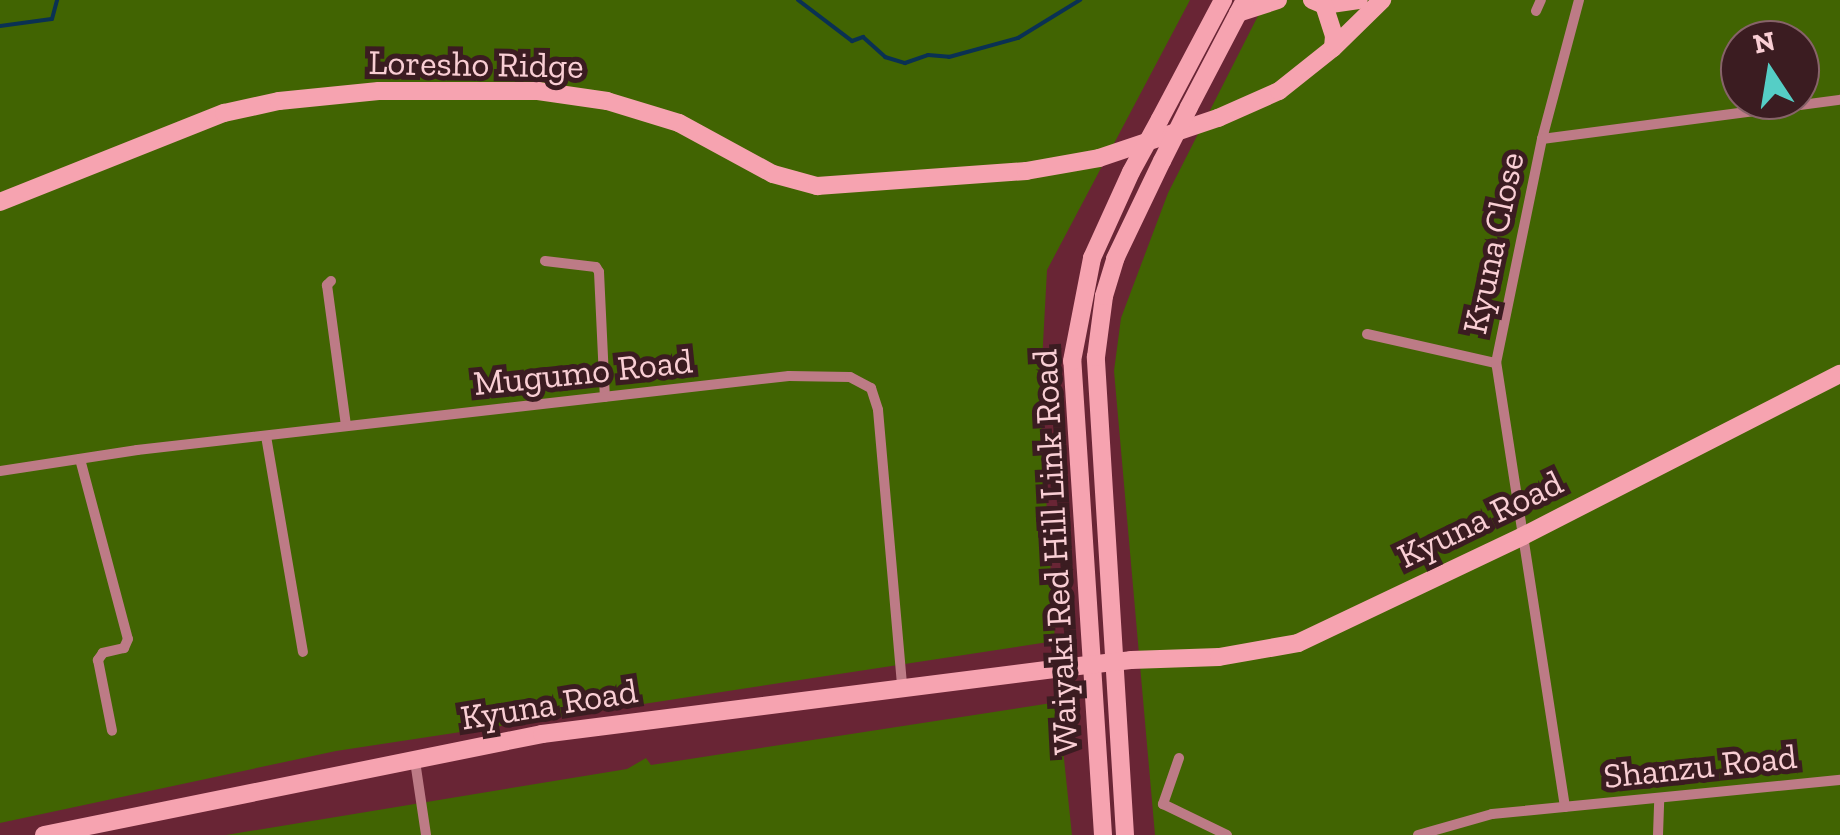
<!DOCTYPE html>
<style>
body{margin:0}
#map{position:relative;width:1840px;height:835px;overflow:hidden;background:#692535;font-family:"Zilla Slab",serif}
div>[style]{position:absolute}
.green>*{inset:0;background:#416402}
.stream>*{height:4px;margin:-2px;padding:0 2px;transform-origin:2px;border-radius:2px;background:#0a3153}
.street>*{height:10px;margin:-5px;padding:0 5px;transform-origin:5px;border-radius:5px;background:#bd7b86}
.secondary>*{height:18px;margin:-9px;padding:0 9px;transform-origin:9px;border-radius:9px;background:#f6a3b0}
.secondary-bridge>*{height:18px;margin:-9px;padding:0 9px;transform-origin:9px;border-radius:9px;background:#f6a3b0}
span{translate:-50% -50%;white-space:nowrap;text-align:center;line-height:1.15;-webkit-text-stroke:10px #3b1c21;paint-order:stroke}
.street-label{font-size:35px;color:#f9ced4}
.north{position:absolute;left:1720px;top:20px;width:100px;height:100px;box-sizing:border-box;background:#3b1c21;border:2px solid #876369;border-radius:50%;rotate:348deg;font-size:28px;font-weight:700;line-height:40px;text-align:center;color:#f9ced4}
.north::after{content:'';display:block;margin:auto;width:35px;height:45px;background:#55cec6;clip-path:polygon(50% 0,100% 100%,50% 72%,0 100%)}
</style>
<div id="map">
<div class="green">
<div style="clip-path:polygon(0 0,1190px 0,1047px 270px,1040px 399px,1055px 641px,336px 751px,0 823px)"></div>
<div style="clip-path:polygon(evenodd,1266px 0,1840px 0,1840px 835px,1155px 835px,1114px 371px,1121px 318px,1168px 193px,1266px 0,1740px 40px,1800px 40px,1800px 100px,1740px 100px,1740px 40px)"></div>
<div style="clip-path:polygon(1058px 702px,1072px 835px,226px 835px,627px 769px,646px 758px,651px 765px)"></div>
</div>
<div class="stream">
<div style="left:798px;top:0;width:68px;rotate:37.2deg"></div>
<div style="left:852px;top:41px;width:12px;rotate:-20deg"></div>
<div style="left:863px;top:37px;width:30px;rotate:42deg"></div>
<div style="left:885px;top:57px;width:21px;rotate:17deg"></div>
<div style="left:905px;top:63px;width:24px;rotate:-19deg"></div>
<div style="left:928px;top:55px;width:21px;rotate:5deg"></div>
<div style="left:949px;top:57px;width:72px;rotate:-15.4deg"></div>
<div style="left:1018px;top:38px;width:73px;rotate:-31.5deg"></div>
<div style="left:0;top:26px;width:52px;rotate:-7.7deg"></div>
<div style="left:52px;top:19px;width:20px;rotate:-75deg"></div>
</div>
<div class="street">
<div style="left:1536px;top:11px;width:12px;rotate:-66deg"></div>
<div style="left:1542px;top:139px;width:144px;rotate:-75.1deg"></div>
<div style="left:545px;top:261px;width:51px;rotate:6.7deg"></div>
<div style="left:596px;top:267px;width:6px;rotate:59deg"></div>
<div style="left:599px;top:272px;width:125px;rotate:87.3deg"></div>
<div style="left:331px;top:281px;width:6px;rotate:135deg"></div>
<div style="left:327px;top:285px;width:142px;rotate:82.3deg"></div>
<div style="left:1367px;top:334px;width:132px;rotate:12.7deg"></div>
<div style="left:266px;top:436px;width:219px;rotate:80.3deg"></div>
<div style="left:80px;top:459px;width:186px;rotate:75.1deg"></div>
<div style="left:128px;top:639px;width:10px;rotate:114deg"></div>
<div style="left:124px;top:648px;width:22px;rotate:167deg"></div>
<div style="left:103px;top:653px;width:9px;rotate:126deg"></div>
<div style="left:98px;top:660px;width:72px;rotate:78.8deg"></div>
<div style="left:0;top:471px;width:139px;rotate:-8.7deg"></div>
<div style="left:137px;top:450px;width:656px;rotate:-6.48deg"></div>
<div style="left:789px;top:376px;width:61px;rotate:0.9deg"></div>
<div style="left:850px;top:377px;width:24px;rotate:28deg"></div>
<div style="left:871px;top:388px;width:23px;rotate:72deg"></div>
<div style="left:878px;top:410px;width:277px;rotate:85deg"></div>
<div style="left:1179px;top:758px;width:49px;rotate:109.2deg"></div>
<div style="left:1163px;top:804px;width:71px;rotate:25.8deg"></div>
<div style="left:415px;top:761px;width:75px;rotate:81.5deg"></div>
<div style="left:1565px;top:807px;width:449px;rotate:-98.8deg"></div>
<div style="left:1496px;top:363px;width:229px;rotate:-78.4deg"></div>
<div style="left:1542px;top:139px;width:300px;rotate:-7.5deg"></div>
<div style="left:1418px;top:835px;width:77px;rotate:-15.8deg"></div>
<div style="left:1492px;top:814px;width:350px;rotate:-5.6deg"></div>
<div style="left:1658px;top:835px;width:37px;rotate:-88deg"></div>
</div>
<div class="secondary">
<div style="left:1312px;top:0;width:13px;rotate:23deg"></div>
<div style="left:1324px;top:5px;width:35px;rotate:-8deg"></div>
<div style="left:1324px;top:5px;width:33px;rotate:72deg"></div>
<div style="left:1334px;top:36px;width:12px;rotate:95deg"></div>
<div style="left:1238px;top:13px;width:42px;rotate:-18deg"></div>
<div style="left:1189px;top:107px;width:121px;rotate:-62.4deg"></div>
<div style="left:1160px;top:119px;width:135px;rotate:-62.1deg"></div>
<div style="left:0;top:202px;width:241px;rotate:-21.7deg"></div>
<div style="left:224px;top:113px;width:56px;rotate:-12.3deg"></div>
<div style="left:279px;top:101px;width:100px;rotate:-5.7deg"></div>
<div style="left:379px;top:91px;width:159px"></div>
<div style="left:538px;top:91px;width:70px;rotate:8.2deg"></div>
<div style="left:607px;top:101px;width:75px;rotate:17deg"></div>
<div style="left:679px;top:123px;width:107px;rotate:28.5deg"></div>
<div style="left:773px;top:174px;width:46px;rotate:15.3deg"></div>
<div style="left:817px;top:186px;width:210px;rotate:-4.1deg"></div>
<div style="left:1026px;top:171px;width:74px;rotate:-10.1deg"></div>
<div style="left:1099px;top:158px;width:126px;rotate:-18.6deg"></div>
<div style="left:1218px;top:118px;width:67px;rotate:-23.9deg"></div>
<div style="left:1279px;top:91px;width:69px;rotate:-38.5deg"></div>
<div style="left:1333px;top:48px;width:69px;rotate:-44.4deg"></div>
<div style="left:1131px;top:660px;width:88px;rotate:-2deg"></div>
<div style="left:1219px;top:657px;width:80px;rotate:-10deg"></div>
<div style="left:1298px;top:643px;width:249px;rotate:-25.4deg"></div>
<div style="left:1523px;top:536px;width:356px;rotate:-27.1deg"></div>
<div style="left:44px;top:835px;width:508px;rotate:-11.46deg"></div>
<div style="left:542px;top:734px;width:532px;rotate:-7.23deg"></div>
<div style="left:1103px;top:835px;width:475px;rotate:-93.7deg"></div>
<div style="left:1072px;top:361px;width:105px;rotate:-79deg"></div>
<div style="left:1092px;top:258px;width:94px;rotate:-65.6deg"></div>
<div style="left:1125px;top:835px;width:479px;rotate:-93.5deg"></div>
<div style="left:1096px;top:357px;width:62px;rotate:-82.5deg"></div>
<div style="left:1104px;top:296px;width:39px;rotate:-73deg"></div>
<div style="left:1115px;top:259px;width:109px;rotate:-64.4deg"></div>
</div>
<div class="secondary-bridge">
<div style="left:1162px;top:161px;width:60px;rotate:-63.4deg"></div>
<div style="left:1131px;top:172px;width:60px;rotate:-61.3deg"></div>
<div style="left:1070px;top:667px;width:61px;rotate:-6.5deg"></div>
</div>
<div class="street-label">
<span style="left:476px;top:64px;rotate:1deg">Loresho Ridge</span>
<span style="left:1493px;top:243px;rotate:-78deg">Kyuna Close</span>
<span style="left:583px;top:372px;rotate:-6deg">Mugumo Road</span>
<span style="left:1480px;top:519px;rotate:-26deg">Kyuna Road</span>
<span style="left:1055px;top:552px;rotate:-93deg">Waiyaki Red Hill Link Road</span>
<span style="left:549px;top:704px;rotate:-9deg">Kyuna Road</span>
<span style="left:1700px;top:766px;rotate:-6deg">Shanzu Road</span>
</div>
<div class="north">N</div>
</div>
